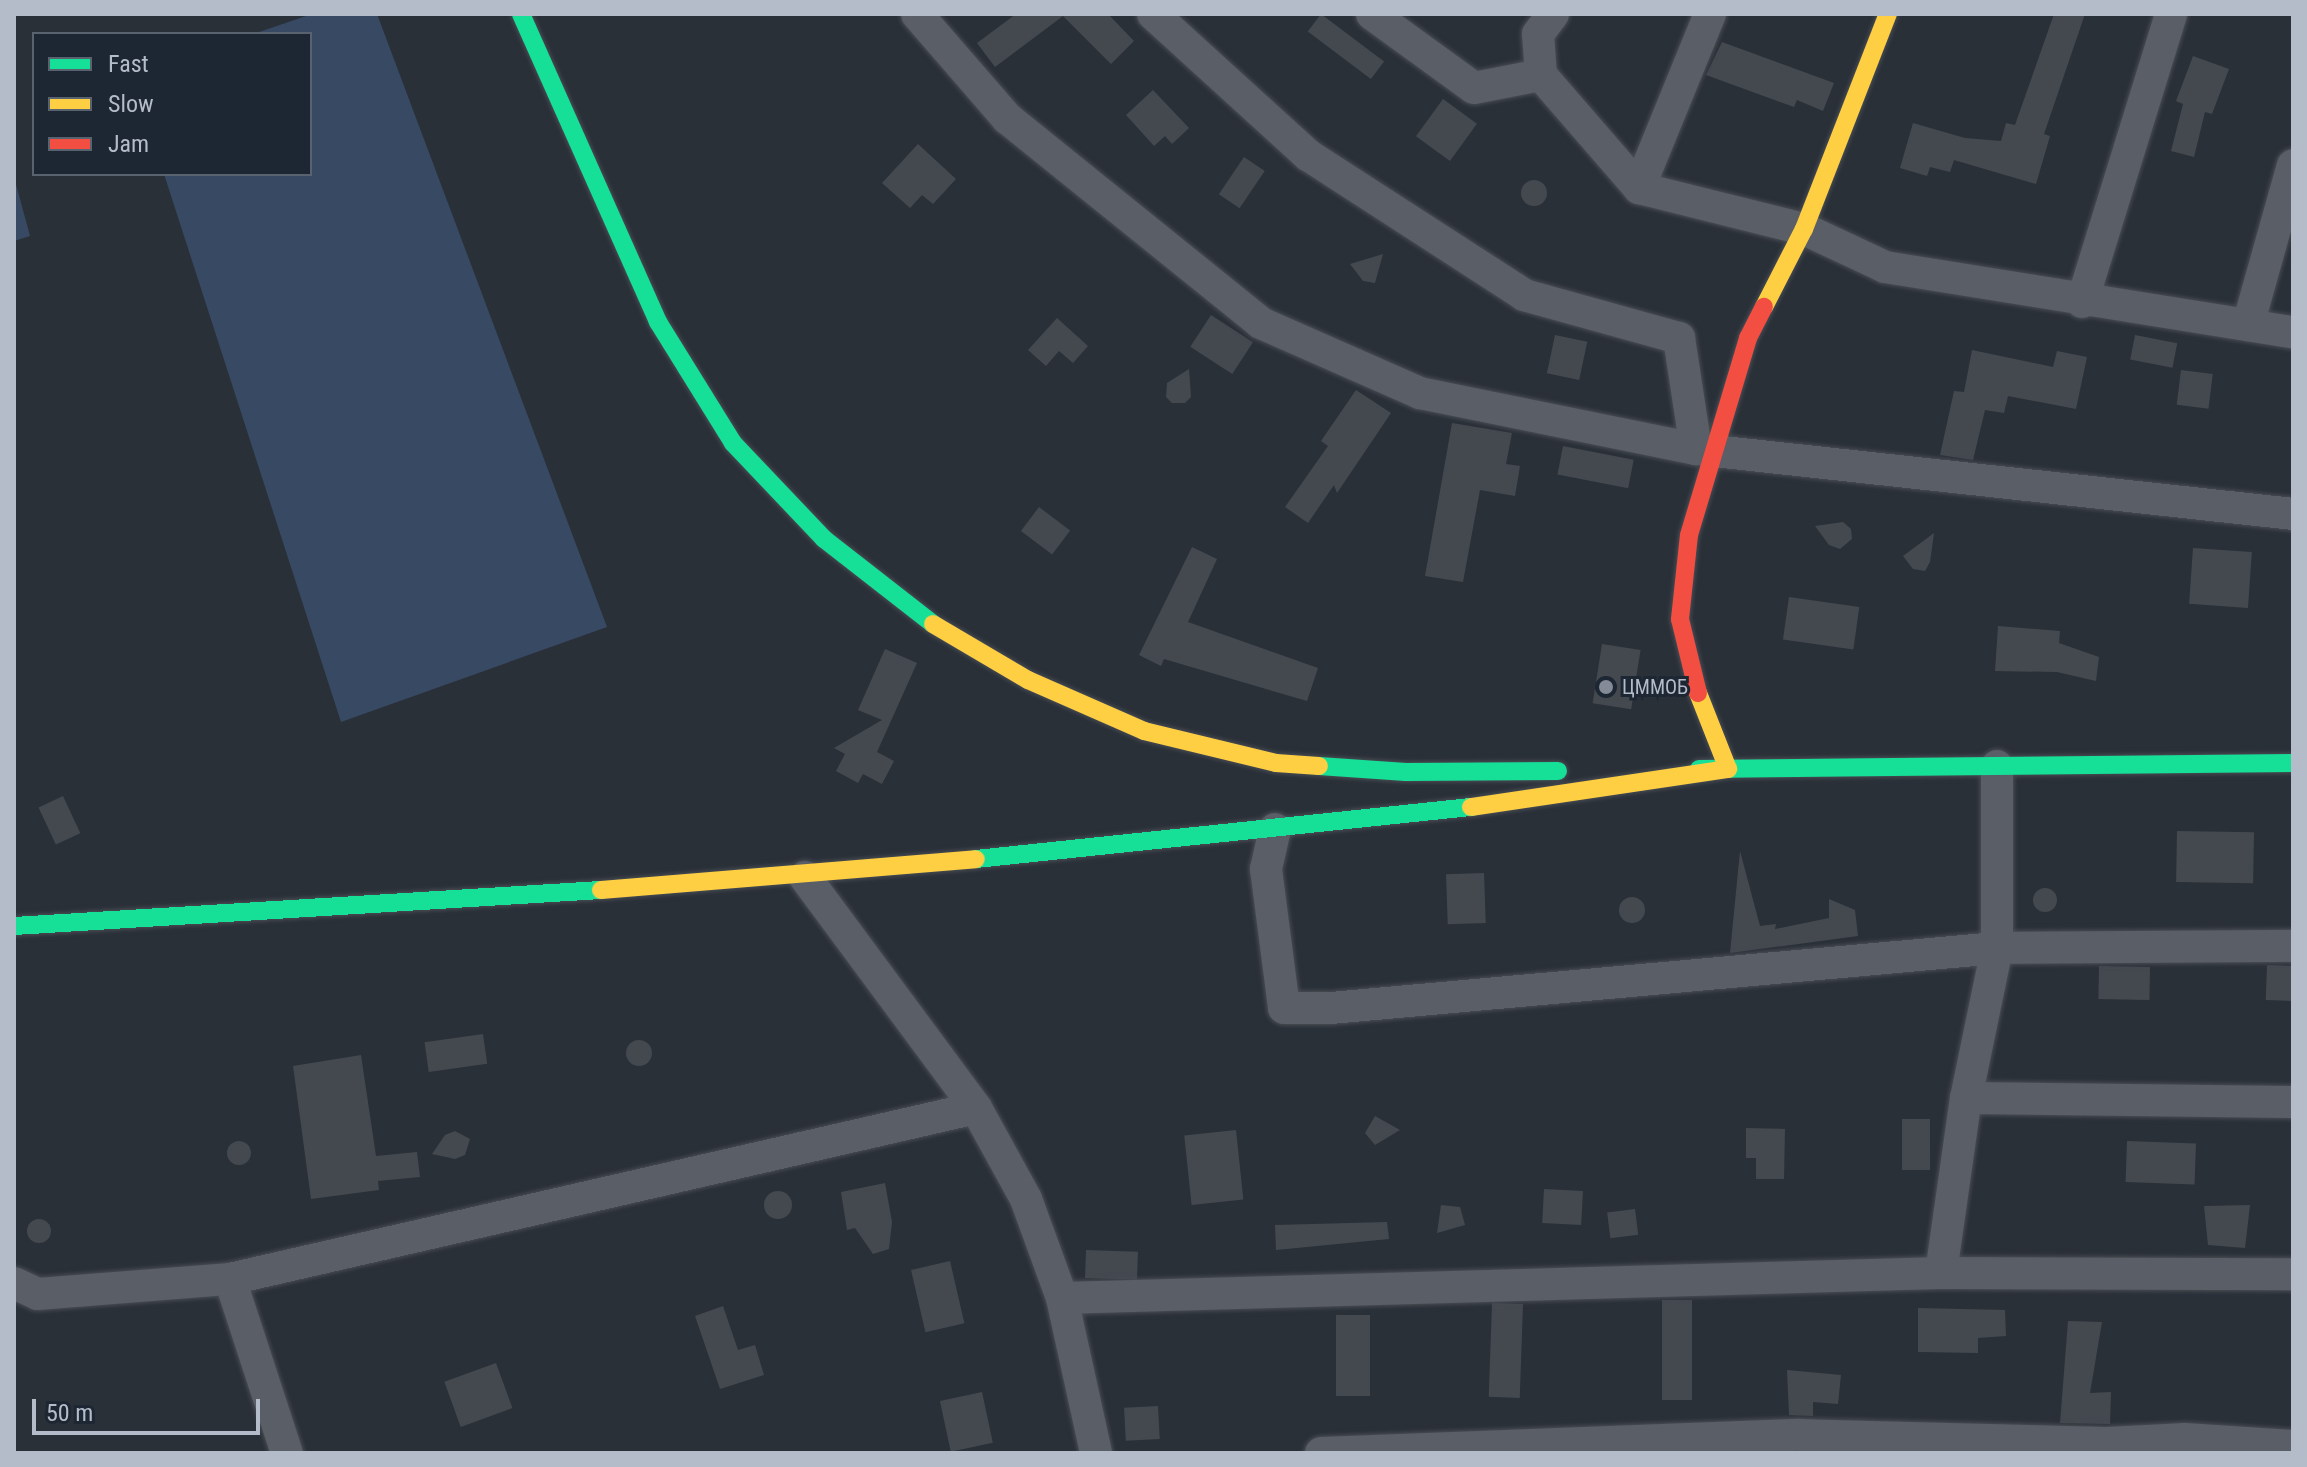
<!DOCTYPE html>
<meta charset="utf-8">
<style>
body{margin:0}
#map{position:relative;width:2307px;height:1467px;overflow:hidden;background:#2a3038;font-family:"Roboto Condensed",sans-serif}
div>[style]{position:absolute}
.water>*{inset:0;background:#384963}
.building>*{inset:0;background:#444950;transform-origin:0 0}
.round{border-radius:50%}
.roads{filter:drop-shadow(0 0 2px #484c53) drop-shadow(0 0 2px #484c53)}
.street>*{height:32px;margin:-16px;padding:0 16px;transform-origin:16px;border-radius:16px;background:#5a5e66}
.fast>*{height:18px;margin:-9px;padding:0 9px;transform-origin:9px;border-radius:9px;background:#16e098}
.slow>*{height:18px;margin:-9px;padding:0 9px;transform-origin:9px;border-radius:9px;background:#ffcf43}
.jam>*{height:18px;margin:-9px;padding:0 9px;transform-origin:9px;border-radius:9px;background:#f24e42}
.dots>*{width:22px;height:22px;translate:-50% -50%;box-sizing:border-box;border:4px solid #1d2633;border-radius:50%}
span{translate:-50% -50%;white-space:nowrap;text-align:center;line-height:1.15;-webkit-text-stroke:6px #1d2633;paint-order:stroke}
.poi-label{font-size:20px;color:#b4bcc9}
.left{translate:0 -50%;text-align:left}
.frame{position:absolute;inset:0;border:16px solid #b4bcc9;pointer-events:none}
.legend{position:absolute;left:32px;top:32px;width:280px;height:144px;box-sizing:border-box;background:#1d2633;border:2px solid #59626f;margin:0;padding:10px 14px;list-style:none;font-size:24px;color:#b4bcc9}
.legend li{display:flex;align-items:center;gap:16px;height:40px}
.legend b{width:40px;border:2px solid #59626f}
.scale{position:absolute;left:32px;top:1399px;width:228px;height:36px;box-sizing:border-box;border:4px solid #b4bcc9;border-top:0;padding-left:10px;font-size:24px;line-height:28px;white-space:nowrap;color:#b4bcc9;-webkit-text-stroke:6px #1d2633;paint-order:stroke}
</style>
<div id="map">
<div class="water">
<div style="clip-path:polygon(312px 14px,377px 14px,607px 627px,341px 722px,164px 174px,310px 174px,310px 34px,253px 34px)"></div>
<div style="clip-path:polygon(14px 177px,30px 236px,14px 241px)"></div>
</div>
<div class="building">
<div style="clip-path:polygon(1016px 14px,1108px 14px,1134px 41px,1111px 64px,1063px 16px,995px 67px,977px 43px)"></div>
<div style="left:1321px;top:14px;width:79px;height:22px;rotate:37deg"></div>
<div style="clip-path:polygon(2054px 14px,2085px 14px,2044px 134px,2050px 136px,2036px 184px,1954px 160px,1950px 172px,1930px 167px,1927px 176px,1900px 168px,1913px 123px,1965px 138px,2001px 141px,2006px 123px,2015px 125px)"></div>
<div style="clip-path:polygon(1722px 42px,1834px 83px,1823px 111px,1797px 100px,1794px 107px,1706px 75px)"></div>
<div style="clip-path:polygon(2193px 56px,2229px 69px,2212px 114px,2205px 112px,2194px 157px,2171px 151px,2183px 104px,2176px 101px)"></div>
<div style="clip-path:polygon(1153px 90px,1189px 128px,1172px 144px,1165px 136px,1154px 146px,1126px 115px)"></div>
<div style="left:1443px;top:99px;width:42px;height:46px;rotate:36deg"></div>
<div style="clip-path:polygon(918px 144px,956px 179px,933px 204px,922px 195px,910px 208px,882px 183px)"></div>
<div style="left:1244px;top:157px;width:25px;height:45px;rotate:34deg"></div>
<div class="round" style="left:1521px;top:180px;width:26px;height:26px"></div>
<div style="clip-path:polygon(1383px 254px,1375px 283px,1363px 281px,1350px 264px)"></div>
<div style="left:1211px;top:315px;width:50px;height:38px;rotate:33deg"></div>
<div style="clip-path:polygon(1057px 318px,1088px 346px,1073px 363px,1059px 351px,1046px 366px,1028px 350px)"></div>
<div style="left:1555px;top:335px;width:33px;height:39px;rotate:12deg"></div>
<div style="left:2135px;top:335px;width:43px;height:25px;rotate:11deg"></div>
<div style="clip-path:polygon(1972px 350px,2053px 367px,2057px 351px,2087px 357px,2076px 409px,2008px 396px,2004px 413px,1985px 410px,1973px 460px,1940px 455px,1954px 391px,1964px 392px)"></div>
<div style="clip-path:polygon(1189px 369px,1191px 397px,1185px 403px,1172px 403px,1166px 397px,1167px 383px)"></div>
<div style="left:2181px;top:370px;width:32px;height:35px;rotate:7deg"></div>
<div style="clip-path:polygon(1356px 390px,1391px 413px,1337px 493px,1334px 485px,1308px 523px,1285px 507px,1328px 446px,1321px 441px)"></div>
<div style="clip-path:polygon(1452px 423px,1512px 433px,1506px 464px,1520px 466px,1515px 496px,1480px 490px,1463px 582px,1425px 576px)"></div>
<div style="left:1563px;top:446px;width:72px;height:29px;rotate:11deg"></div>
<div style="left:1039px;top:507px;width:39px;height:30px;rotate:37deg"></div>
<div style="clip-path:polygon(1843px 522px,1851px 529px,1852px 539px,1840px 549px,1829px 545px,1815px 526px)"></div>
<div style="clip-path:polygon(1934px 533px,1930px 562px,1925px 571px,1913px 569px,1903px 556px)"></div>
<div style="clip-path:polygon(1192px 547px,1217px 559px,1188px 622px,1318px 668px,1307px 701px,1164px 659px,1161px 666px,1139px 655px)"></div>
<div style="left:2193px;top:548px;width:59px;height:56px;rotate:4deg"></div>
<div style="left:1789px;top:597px;width:71px;height:43px;rotate:8deg"></div>
<div style="clip-path:polygon(1998px 626px,2060px 631px,2059px 643px,2099px 657px,2096px 681px,2057px 672px,1995px 671px)"></div>
<div style="left:1602px;top:644px;width:39px;height:60px;rotate:9deg"></div>
<div style="clip-path:polygon(885px 649px,917px 663px,877px 752px,894px 761px,882px 784px,863px 774px,858px 783px,836px 771px,845px 754px,834px 748px,882px 720px,858px 710px)"></div>
<div style="left:63px;top:796px;width:41px;height:27px;rotate:65deg"></div>
<div style="left:2177px;top:831px;width:77px;height:51px;rotate:1deg"></div>
<div style="clip-path:polygon(1740px 851px,1760px 926px,1776px 924px,1775px 929px,1829px 918px,1829px 899px,1855px 910px,1858px 936px,1730px 953px)"></div>
<div style="left:1484px;top:873px;width:50px;height:38px;rotate:88deg"></div>
<div class="round" style="left:2033px;top:888px;width:24px;height:24px"></div>
<div class="round" style="left:1619px;top:897px;width:26px;height:26px"></div>
<div style="left:2267px;top:965px;width:26px;height:35px;rotate:2deg"></div>
<div style="left:2099px;top:966px;width:51px;height:33px;rotate:1deg"></div>
<div style="left:483px;top:1034px;width:30px;height:59px;rotate:82deg"></div>
<div class="round" style="left:626px;top:1040px;width:26px;height:26px"></div>
<div style="clip-path:polygon(361px 1055px,376px 1156px,417px 1152px,420px 1177px,378px 1181px,379px 1190px,311px 1199px,293px 1066px)"></div>
<div style="clip-path:polygon(1375px 1116px,1400px 1130px,1375px 1145px,1365px 1133px)"></div>
<div style="left:1902px;top:1119px;width:28px;height:51px"></div>
<div style="clip-path:polygon(1746px 1128px,1785px 1129px,1784px 1179px,1756px 1179px,1756px 1158px,1746px 1158px)"></div>
<div style="left:1236px;top:1130px;width:70px;height:52px;rotate:84deg"></div>
<div style="clip-path:polygon(455px 1131px,470px 1139px,465px 1155px,455px 1159px,432px 1154px,445px 1135px)"></div>
<div class="round" style="left:227px;top:1141px;width:24px;height:24px"></div>
<div style="left:2127px;top:1141px;width:69px;height:41px;rotate:2deg"></div>
<div style="clip-path:polygon(885px 1183px,892px 1222px,889px 1249px,873px 1254px,855px 1228px,847px 1230px,841px 1192px)"></div>
<div style="left:1544px;top:1189px;width:39px;height:34px;rotate:3deg"></div>
<div class="round" style="left:764px;top:1191px;width:28px;height:28px"></div>
<div style="clip-path:polygon(1441px 1205px,1460px 1207px,1465px 1225px,1437px 1233px)"></div>
<div style="clip-path:polygon(2250px 1205px,2245px 1248px,2208px 1245px,2204px 1206px)"></div>
<div style="left:1635px;top:1209px;width:26px;height:28px;rotate:83deg"></div>
<div class="round" style="left:27px;top:1219px;width:24px;height:24px"></div>
<div style="clip-path:polygon(1387px 1222px,1389px 1239px,1276px 1250px,1275px 1225px)"></div>
<div style="left:1086px;top:1250px;width:52px;height:28px;rotate:2deg"></div>
<div style="left:950px;top:1261px;width:64px;height:40px;rotate:77deg"></div>
<div style="left:1662px;top:1300px;width:30px;height:100px"></div>
<div style="left:1523px;top:1304px;width:94px;height:31px;rotate:92deg"></div>
<div style="clip-path:polygon(723px 1306px,738px 1350px,755px 1345px,764px 1375px,720px 1389px,695px 1316px)"></div>
<div style="clip-path:polygon(1918px 1308px,2005px 1310px,2006px 1336px,1978px 1338px,1978px 1353px,1918px 1352px)"></div>
<div style="left:1336px;top:1315px;width:34px;height:81px"></div>
<div style="clip-path:polygon(2068px 1321px,2102px 1322px,2090px 1393px,2111px 1392px,2110px 1424px,2060px 1423px)"></div>
<div style="left:496px;top:1363px;width:48px;height:55px;rotate:70deg"></div>
<div style="clip-path:polygon(1787px 1370px,1841px 1375px,1838px 1404px,1813px 1402px,1813px 1416px,1789px 1415px)"></div>
<div style="left:982px;top:1392px;width:52px;height:43px;rotate:78deg"></div>
<div style="left:1158px;top:1406px;width:33px;height:34px;rotate:87deg"></div>
</div>
<div class="roads">
<div class="street">
<div style="left:917px;top:14px;width:138px;rotate:49.1deg"></div>
<div style="left:1007px;top:118px;width:326px;rotate:38.9deg"></div>
<div style="left:1261px;top:323px;width:174px;rotate:23.8deg"></div>
<div style="left:1420px;top:393px;width:282px;rotate:11.5deg"></div>
<div style="left:1696px;top:449px;width:601px;rotate:6.21deg"></div>
<div style="left:1153px;top:14px;width:210px;rotate:42.3deg"></div>
<div style="left:1308px;top:155px;width:257px;rotate:32.9deg"></div>
<div style="left:1524px;top:295px;width:161px;rotate:15.5deg"></div>
<div style="left:1679px;top:338px;width:112px;rotate:81.3deg"></div>
<div style="left:1372px;top:14px;width:126px;rotate:36deg"></div>
<div style="left:1474px;top:88px;width:68px;rotate:-11deg"></div>
<div style="left:1541px;top:75px;width:150px;rotate:49.1deg"></div>
<div style="left:1639px;top:188px;width:170px;rotate:14deg"></div>
<div style="left:1804px;top:229px;width:89px;rotate:25.1deg"></div>
<div style="left:1885px;top:267px;width:413px;rotate:9.1deg"></div>
<div style="left:1541px;top:75px;width:41px;rotate:-94.2deg"></div>
<div style="left:1538px;top:34px;width:25px;rotate:-53deg"></div>
<div style="left:1639px;top:188px;width:188px;rotate:-67.8deg"></div>
<div style="left:2082px;top:302px;width:301px;rotate:-72.8deg"></div>
<div style="left:2248px;top:325px;width:166px;rotate:-74.3deg"></div>
<div style="left:1275px;top:829px;width:41px;rotate:102.7deg"></div>
<div style="left:1266px;top:869px;width:140px;rotate:82.6deg"></div>
<div style="left:1284px;top:1008px;width:47px"></div>
<div style="left:1331px;top:1008px;width:669px;rotate:-5.15deg"></div>
<div style="left:1997px;top:948px;width:296px;rotate:-0.4deg"></div>
<div style="left:805px;top:877px;width:287px;rotate:53.5deg"></div>
<div style="left:976px;top:1108px;width:104px;rotate:61.2deg"></div>
<div style="left:1026px;top:1199px;width:105px;rotate:70deg"></div>
<div style="left:1062px;top:1298px;width:159px;rotate:77.6deg"></div>
<div style="left:1966px;top:1098px;width:327px;rotate:0.7deg"></div>
<div style="left:1941px;top:1273px;width:177px;rotate:-81.9deg"></div>
<div style="left:1966px;top:1098px;width:153px;rotate:-78.3deg"></div>
<div style="left:1997px;top:948px;width:182px;rotate:-90deg"></div>
<div style="left:230px;top:1279px;width:183px;rotate:71.9deg"></div>
<div style="left:14px;top:1283px;width:26px;rotate:25deg"></div>
<div style="left:38px;top:1294px;width:193px;rotate:-4.5deg"></div>
<div style="left:230px;top:1279px;width:765px;rotate:-12.91deg"></div>
<div style="left:1062px;top:1298px;width:879px;rotate:-1.63deg"></div>
<div style="left:1941px;top:1273px;width:352px;rotate:0.2deg"></div>
<div style="left:1321px;top:1453px;width:478px;rotate:-2.2deg"></div>
<div style="left:1799px;top:1435px;width:308px;rotate:1.5deg"></div>
<div style="left:2107px;top:1443px;width:78px;rotate:-2.9deg"></div>
<div style="left:2185px;top:1439px;width:108px;rotate:3.7deg"></div>
</div>
<div class="fast">
<div style="left:521px;top:14px;width:337px;rotate:66deg"></div>
<div style="left:658px;top:322px;width:142px;rotate:58.2deg"></div>
<div style="left:733px;top:443px;width:132px;rotate:46.5deg"></div>
<div style="left:824px;top:539px;width:138px;rotate:37.9deg"></div>
<div style="left:1319px;top:766px;width:87px;rotate:3.9deg"></div>
<div style="left:1406px;top:772px;width:152px;rotate:-0.4deg"></div>
<div style="left:1699px;top:769px;width:594px;rotate:-0.58deg"></div>
<div style="left:976px;top:859px;width:498px;rotate:-6deg"></div>
<div style="left:14px;top:926px;width:588px;rotate:-3.51deg"></div>
</div>
<div class="slow">
<div style="left:1764px;top:307px;width:88px;rotate:-62.9deg"></div>
<div style="left:1804px;top:229px;width:231px;rotate:-68.7deg"></div>
<div style="left:933px;top:624px;width:110px;rotate:30.5deg"></div>
<div style="left:1028px;top:680px;width:127px;rotate:23.7deg"></div>
<div style="left:1144px;top:731px;width:136px;rotate:13.6deg"></div>
<div style="left:1276px;top:763px;width:43px;rotate:4deg"></div>
<div style="left:1471px;top:807px;width:260px;rotate:-8.4deg"></div>
<div style="left:1728px;top:769px;width:82px;rotate:-111.5deg"></div>
<div style="left:601px;top:890px;width:376px;rotate:-4.7deg"></div>
</div>
<div class="jam">
<div style="left:1698px;top:693px;width:76px;rotate:-103.7deg"></div>
<div style="left:1680px;top:619px;width:84px;rotate:-83.9deg"></div>
<div style="left:1689px;top:535px;width:206px;rotate:-73.3deg"></div>
<div style="left:1748px;top:338px;width:35px;rotate:-63deg"></div>
</div>
</div>
<div class="dots">
<div style="left:1606px;top:687px;background:#848b96"></div>
</div>
<div class="poi-label">
<span class="left" style="left:1622px;top:687px">ЦММОБ</span>
</div>
<div class="frame"></div>
<ul class="legend">
<li><b style="height:10px;background:#16e098"></b>Fast</li>
<li><b style="height:10px;background:#ffcf43"></b>Slow</li>
<li><b style="height:10px;background:#f24e42"></b>Jam</li>
</ul>
<div class="scale">50 m</div>
</div>
